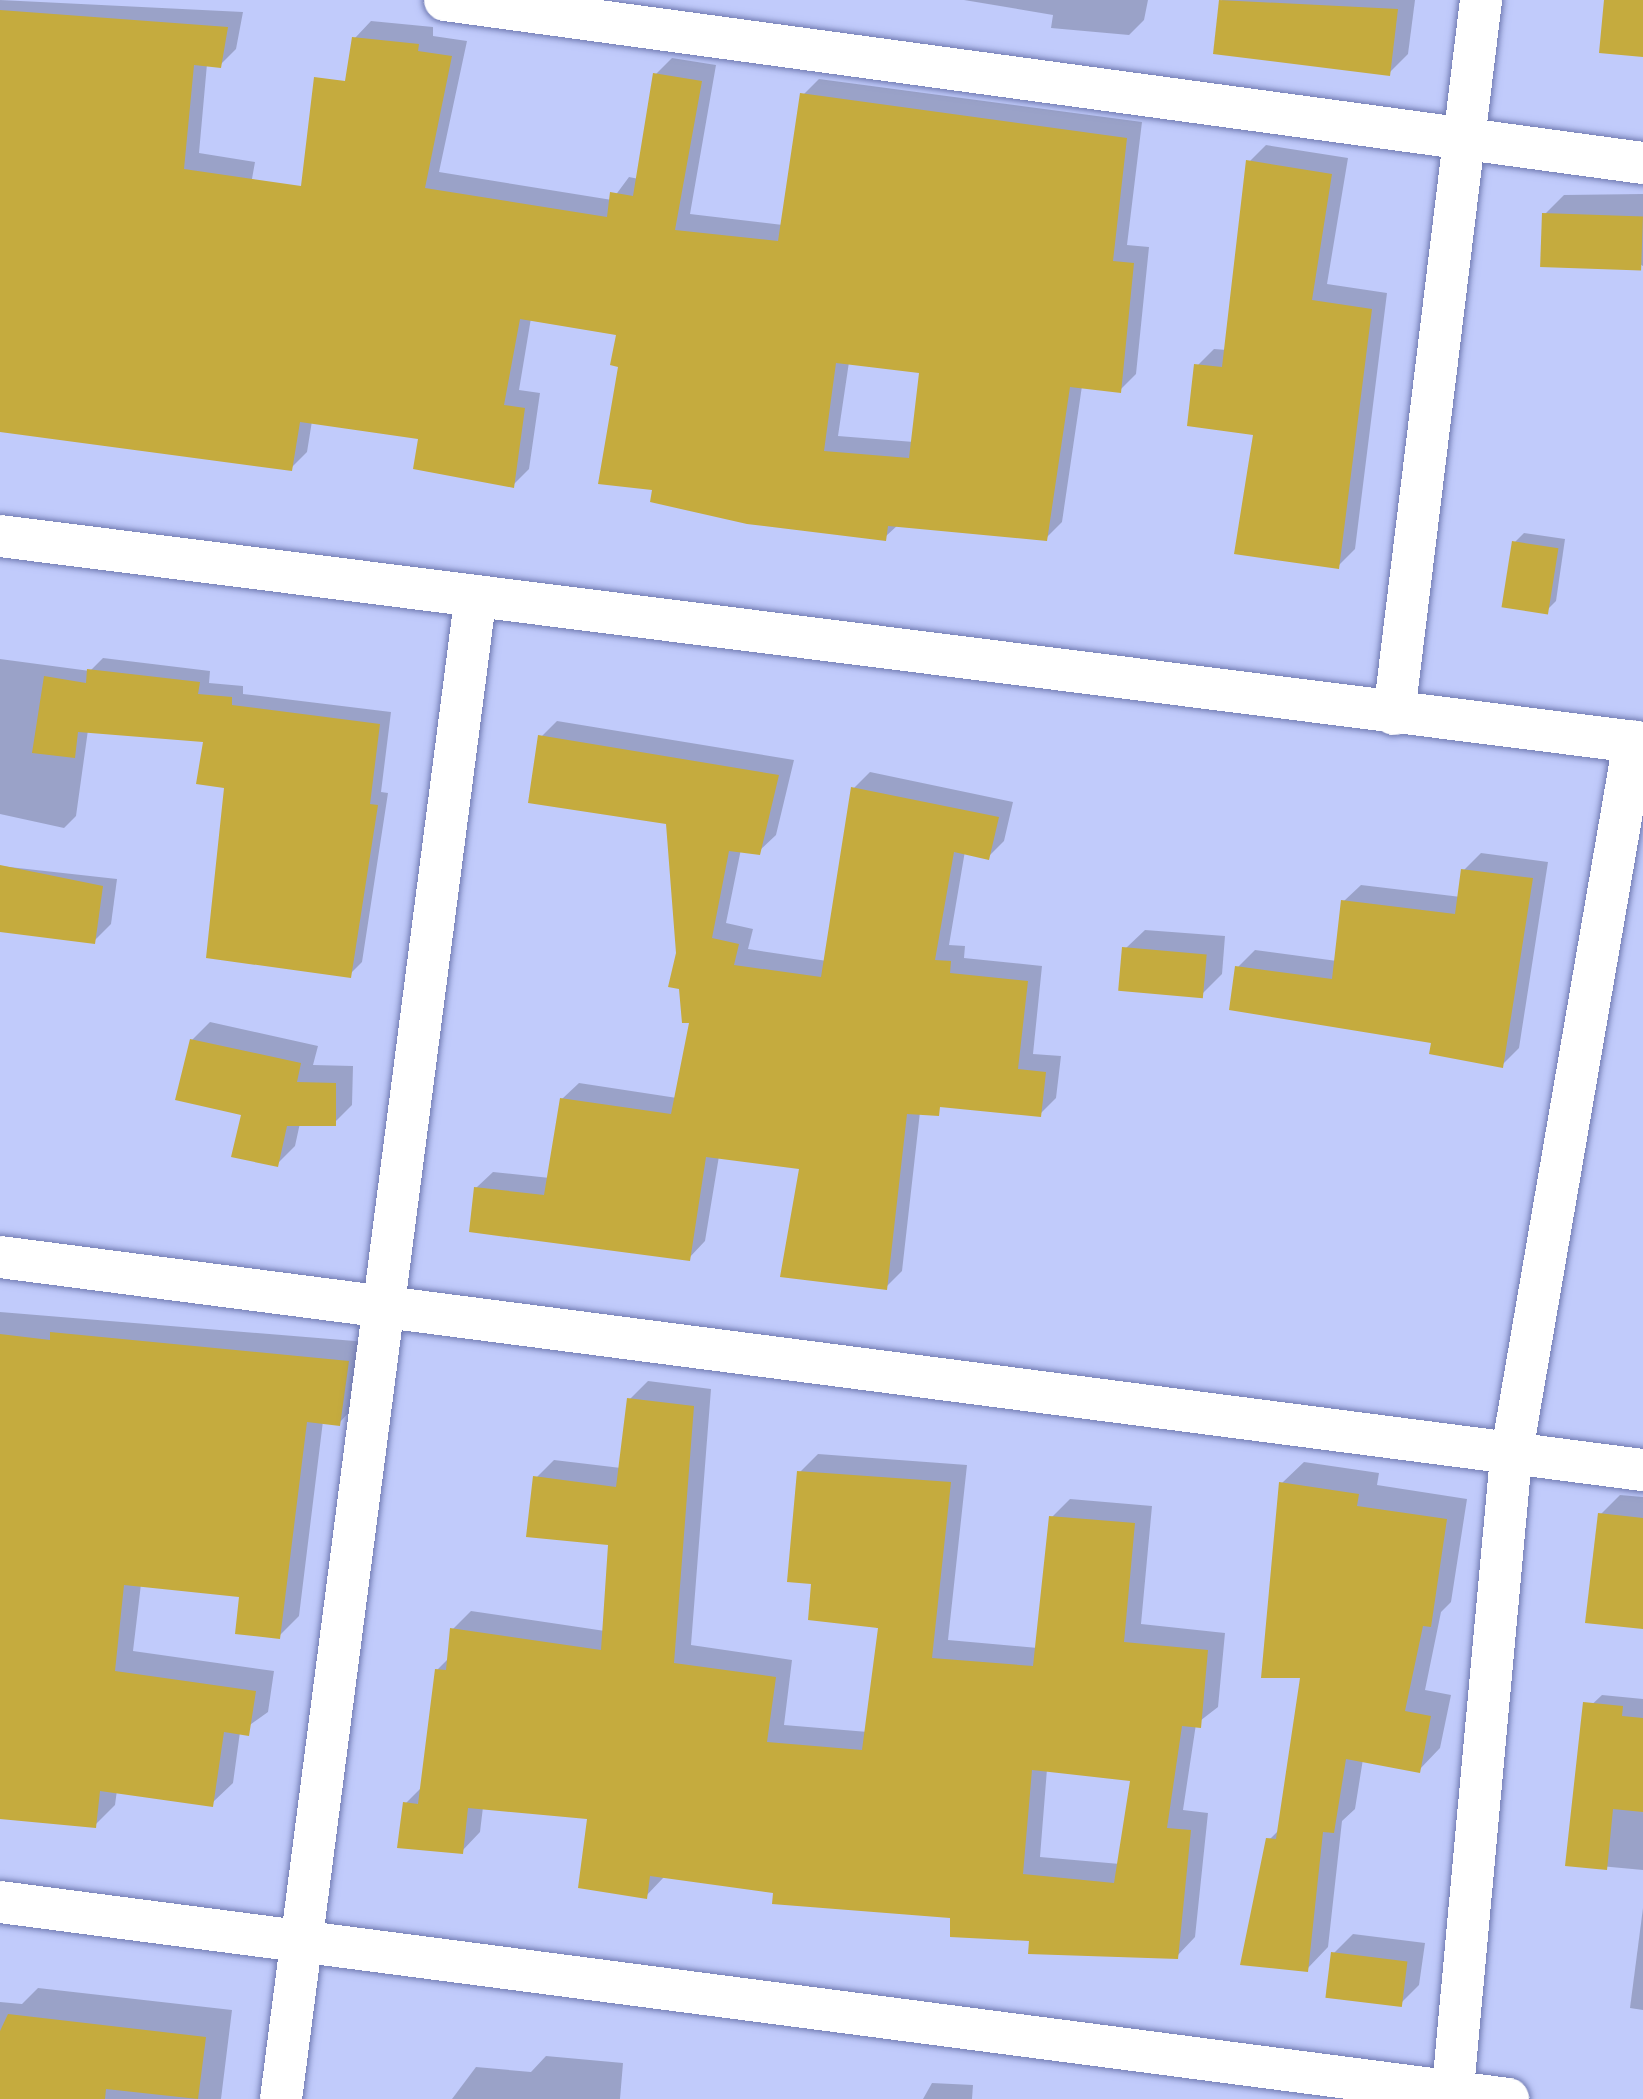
<!DOCTYPE html>
<style>
body{margin:0}
#map{position:relative;width:1643px;height:2099px;overflow:hidden;background:#c1cbfb;font-family:Poppins,sans-serif}
div>[style]{position:absolute}
.shadow>*{inset:0;background:#0003}
.building>*{inset:0;background:#c5ab3e;transform-origin:0 0}
.roads{filter:drop-shadow(0 0 3px #6f79b0) drop-shadow(0 0 3px #6f79b0)}
.minor>*{height:42px;margin:-21px;padding:0 21px;transform-origin:21px;border-radius:21px;background:#fff}
span{translate:-50% -50%;white-space:nowrap;text-align:center;line-height:1.15;-webkit-text-stroke:10px #c1cbfb;paint-order:stroke}
</style>
<div id="map">
<div class="shadow">
<div style="clip-path:polygon(evenodd,0 0,243px 12px,236px 49px,220px 65px,207px 64px,199px 153px,255px 162px,247px 207px,318px 219px,355px 38px,371px 21px,433px 27px,433px 36px,467px 41px,439px 172px,612px 200px,629px 177px,639px 179px,656px 74px,672px 58px,716px 65px,690px 214px,783px 225px,803px 95px,819px 79px,1142px 122px,1127px 245px,1149px 247px,1136px 374px,1120px 390px,1082px 386px,1062px 522px,1046px 538px,899px 524px,885px 537px,656px 487px,619px 332px,531px 318px,519px 390px,540px 393px,529px 469px,513px 485px,422px 436px,312px 421px,307px 452px,291px 468px,0 423px,0 0,849px 362px,923px 371px,914px 442px,838px 436px,849px 362px)"></div>
<div style="clip-path:polygon(964px 0,1148px 0,1144px 20px,1129px 35px,1051px 28px,1053px 15px)"></div>
<div style="clip-path:polygon(1222px 0,1415px 0,1408px 54px,1389px 73px,1216px 51px)"></div>
<div style="clip-path:polygon(1266px 145px,1348px 158px,1327px 284px,1387px 293px,1355px 549px,1338px 566px,1257px 432px,1197px 366px,1214px 349px,1227px 350px,1249px 162px)"></div>
<div style="clip-path:polygon(1643px 194px,1643px 266px,1545px 214px,1564px 195px)"></div>
<div style="clip-path:polygon(1524px 533px,1565px 539px,1556px 601px,1547px 610px,1515px 542px)"></div>
<div style="clip-path:polygon(103px 658px,210px 671px,209px 683px,243px 686px,243px 694px,391px 712px,381px 792px,388px 793px,362px 962px,350px 974px,206px 739px,88px 730px,76px 816px,64px 828px,0 814px,0 659px,90px 671px)"></div>
<div style="clip-path:polygon(557px 721px,794px 760px,776px 835px,759px 851px,741px 849px,726px 923px,753px 929px,748px 949px,827px 961px,854px 788px,870px 772px,1013px 802px,1004px 841px,988px 857px,965px 851px,949px 945px,965px 946px,964px 958px,1042px 966px,1033px 1054px,1061px 1056px,1056px 1098px,1040px 1114px,946px 1105px,920px 1112px,902px 1271px,886px 1287px,802px 1167px,719px 1156px,705px 1241px,689px 1258px,476px 1188px,493px 1172px,550px 1178px,562px 1099px,579px 1083px,677px 1098px,692px 1020px,668px 821px,541px 737px)"></div>
<div style="clip-path:polygon(1481px 853px,1548px 862px,1519px 1048px,1502px 1065px,1238px 967px,1255px 950px,1337px 961px,1344px 901px,1361px 885px,1461px 897px,1464px 870px)"></div>
<div style="clip-path:polygon(0 866px,117px 879px,111px 924px,94px 941px,0 929px)"></div>
<div style="clip-path:polygon(1145px 930px,1225px 936px,1222px 974px,1203px 993px,1125px 949px)"></div>
<div style="clip-path:polygon(210px 1022px,318px 1046px,313px 1065px,353px 1066px,352px 1105px,334px 1123px,300px 1123px,295px 1146px,277px 1164px,192px 1040px)"></div>
<div style="clip-path:polygon(0 1312px,367px 1342px,359px 1402px,339px 1423px,323px 1421px,299px 1616px,279px 1636px,242px 1594px,141px 1584px,133px 1651px,274px 1671px,268px 1712px,240px 1732px,233px 1783px,212px 1803px,117px 1790px,115px 1805px,95px 1825px,0 1816px)"></div>
<div style="clip-path:polygon(evenodd,648px 1381px,711px 1389px,691px 1645px,792px 1660px,784px 1725px,868px 1732px,882px 1625px,814px 1581px,800px 1472px,818px 1454px,967px 1465px,948px 1640px,1038px 1648px,1052px 1517px,1070px 1499px,1152px 1506px,1141px 1624px,1225px 1633px,1218px 1707px,1196px 1724px,1183px 1810px,1208px 1813px,1195px 1937px,1177px 1956px,1032px 1939px,954px 1915px,777px 1890px,664px 1877px,646px 1896px,590px 1816px,483px 1807px,480px 1832px,462px 1851px,405px 1804px,423px 1786px,437px 1670px,450px 1657px,453px 1629px,471px 1611px,605px 1631px,611px 1543px,536px 1478px,554px 1460px,621px 1468px,630px 1399px,648px 1381px,1047px 1769px,1133px 1778px,1120px 1864px,1040px 1857px,1047px 1769px)"></div>
<div style="clip-path:polygon(1304px 1462px,1379px 1473px,1377px 1485px,1467px 1499px,1451px 1602px,1441px 1612px,1425px 1690px,1451px 1695px,1440px 1748px,1419px 1770px,1363px 1759px,1355px 1809px,1342px 1821px,1328px 1947px,1307px 1969px,1269px 1840px,1281px 1828px,1304px 1675px,1282px 1483px)"></div>
<div style="clip-path:polygon(1620px 1495px,1643px 1497px,1643px 1626px,1601px 1514px)"></div>
<div style="clip-path:polygon(1602px 1695px,1643px 1699px,1643px 1870px,1568px 1863px,1584px 1712px)"></div>
<div style="clip-path:polygon(1643px 1908px,1643px 2010px,1630px 2008px)"></div>
<div style="clip-path:polygon(1353px 1934px,1425px 1943px,1419px 1985px,1400px 2004px,1333px 1954px)"></div>
<div style="clip-path:polygon(38px 1988px,232px 2010px,221px 2099px,0 2099px,0 2002px,22px 2004px)"></div>
<div style="clip-path:polygon(546px 2056px,623px 2063px,620px 2099px,452px 2099px,476px 2067px,531px 2072px)"></div>
<div style="clip-path:polygon(932px 2083px,973px 2085px,972px 2099px,923px 2099px)"></div>
</div>
<div class="building">
<div style="clip-path:polygon(1219px 0,1398px 9px,1390px 76px,1213px 54px)"></div>
<div style="clip-path:polygon(1604px 0,1643px 0,1643px 57px,1599px 53px)"></div>
<div style="clip-path:polygon(evenodd,0 10px,228px 27px,221px 68px,194px 65px,184px 169px,301px 186px,314px 77px,345px 81px,352px 37px,419px 44px,418px 51px,452px 56px,425px 188px,607px 217px,610px 192px,633px 196px,653px 73px,702px 81px,675px 230px,778px 241px,800px 93px,1127px 138px,1113px 261px,1134px 263px,1121px 393px,1070px 387px,1047px 541px,888px 526px,886px 541px,747px 524px,650px 502px,652px 490px,598px 484px,618px 367px,610px 365px,616px 335px,520px 319px,504px 405px,525px 408px,514px 488px,413px 469px,418px 439px,300px 422px,292px 471px,0 432px,0 10px,836px 363px,919px 373px,909px 458px,824px 451px,836px 363px)"></div>
<div style="clip-path:polygon(1246px 160px,1332px 174px,1312px 300px,1372px 309px,1339px 569px,1234px 554px,1253px 435px,1187px 426px,1194px 364px,1222px 367px)"></div>
<div style="left:1542px;top:213px;width:101px;height:54px;rotate:2deg"></div>
<div style="left:1512px;top:541px;width:47px;height:67px;rotate:9deg"></div>
<div style="clip-path:polygon(87px 669px,200px 682px,198px 694px,232px 697px,232px 705px,380px 724px,370px 804px,378px 805px,351px 978px,206px 958px,224px 788px,196px 784px,203px 742px,78px 732px,75px 758px,32px 753px,44px 676px,86px 683px)"></div>
<div style="clip-path:polygon(538px 735px,779px 775px,760px 855px,729px 851px,712px 938px,739px 944px,734px 965px,821px 977px,851px 787px,999px 817px,989px 860px,954px 852px,935px 960px,951px 961px,950px 973px,1028px 981px,1018px 1069px,1046px 1072px,1041px 1117px,940px 1107px,939px 1116px,907px 1114px,887px 1290px,780px 1277px,799px 1169px,706px 1157px,690px 1261px,469px 1232px,474px 1187px,544px 1195px,560px 1098px,671px 1114px,689px 1023px,682px 1023px,679px 989px,668px 987px,676px 953px,666px 824px,528px 803px)"></div>
<div style="clip-path:polygon(0 865px,103px 886px,95px 944px,0 932px)"></div>
<div style="clip-path:polygon(1461px 869px,1533px 878px,1503px 1068px,1429px 1054px,1431px 1043px,1229px 1010px,1235px 966px,1332px 979px,1341px 900px,1455px 914px)"></div>
<div style="left:1122px;top:947px;width:85px;height:44px;rotate:5deg"></div>
<div style="clip-path:polygon(190px 1039px,301px 1063px,297px 1082px,336px 1083px,336px 1126px,287px 1126px,278px 1167px,231px 1157px,241px 1115px,175px 1100px)"></div>
<div style="clip-path:polygon(50px 1332px,349px 1361px,340px 1426px,307px 1422px,280px 1639px,235px 1634px,239px 1597px,124px 1585px,115px 1671px,256px 1691px,249px 1736px,224px 1732px,213px 1807px,100px 1791px,96px 1828px,0 1819px,0 1334px,50px 1340px)"></div>
<div style="clip-path:polygon(evenodd,627px 1398px,694px 1406px,674px 1663px,776px 1677px,767px 1742px,862px 1750px,878px 1628px,808px 1620px,811px 1584px,787px 1582px,797px 1471px,951px 1482px,932px 1658px,1033px 1666px,1049px 1516px,1135px 1523px,1124px 1642px,1208px 1650px,1201px 1728px,1182px 1726px,1167px 1828px,1191px 1830px,1178px 1959px,1028px 1954px,1029px 1941px,950px 1937px,950px 1918px,772px 1904px,773px 1893px,650px 1876px,647px 1899px,578px 1888px,587px 1819px,468px 1808px,463px 1854px,397px 1848px,403px 1802px,418px 1804px,435px 1669px,446px 1670px,450px 1628px,601px 1650px,608px 1545px,526px 1537px,533px 1476px,616px 1487px,627px 1398px,1032px 1770px,1130px 1781px,1114px 1883px,1023px 1874px,1032px 1770px)"></div>
<div style="clip-path:polygon(1279px 1482px,1359px 1494px,1357px 1506px,1447px 1519px,1431px 1627px,1423px 1626px,1405px 1711px,1431px 1716px,1420px 1773px,1346px 1759px,1334px 1833px,1323px 1832px,1308px 1972px,1240px 1965px,1266px 1838px,1276px 1839px,1300px 1678px,1261px 1678px)"></div>
<div style="clip-path:polygon(1598px 1513px,1643px 1518px,1643px 1629px,1585px 1623px)"></div>
<div style="clip-path:polygon(1583px 1702px,1623px 1706px,1622px 1716px,1643px 1718px,1643px 1812px,1613px 1809px,1607px 1870px,1565px 1866px)"></div>
<div style="left:1331px;top:1952px;width:77px;height:46px;rotate:7deg"></div>
<div style="clip-path:polygon(8px 2014px,206px 2037px,198px 2099px,106px 2089px,105px 2099px,0 2099px,0 2031px)"></div>
</div>
<div class="roads">
<div class="minor">
<div style="left:445px;top:0;width:1209px;rotate:7.75deg"></div>
<div style="left:0;top:536px;width:1656px;rotate:7.18deg"></div>
<div style="left:1394px;top:714px;width:719px;rotate:-83.05deg"></div>
<div style="left:0;top:1257px;width:1657px;rotate:7.39deg"></div>
<div style="left:0;top:1902px;width:1521px;rotate:7.44deg"></div>
<div style="left:281px;top:2099px;width:1510px;rotate:-82.62deg"></div>
<div style="left:1452px;top:2099px;width:645px;rotate:-84.75deg"></div>
<div style="left:1511px;top:1457px;width:726px;rotate:-80.24deg"></div>
</div>
</div>
</div>
